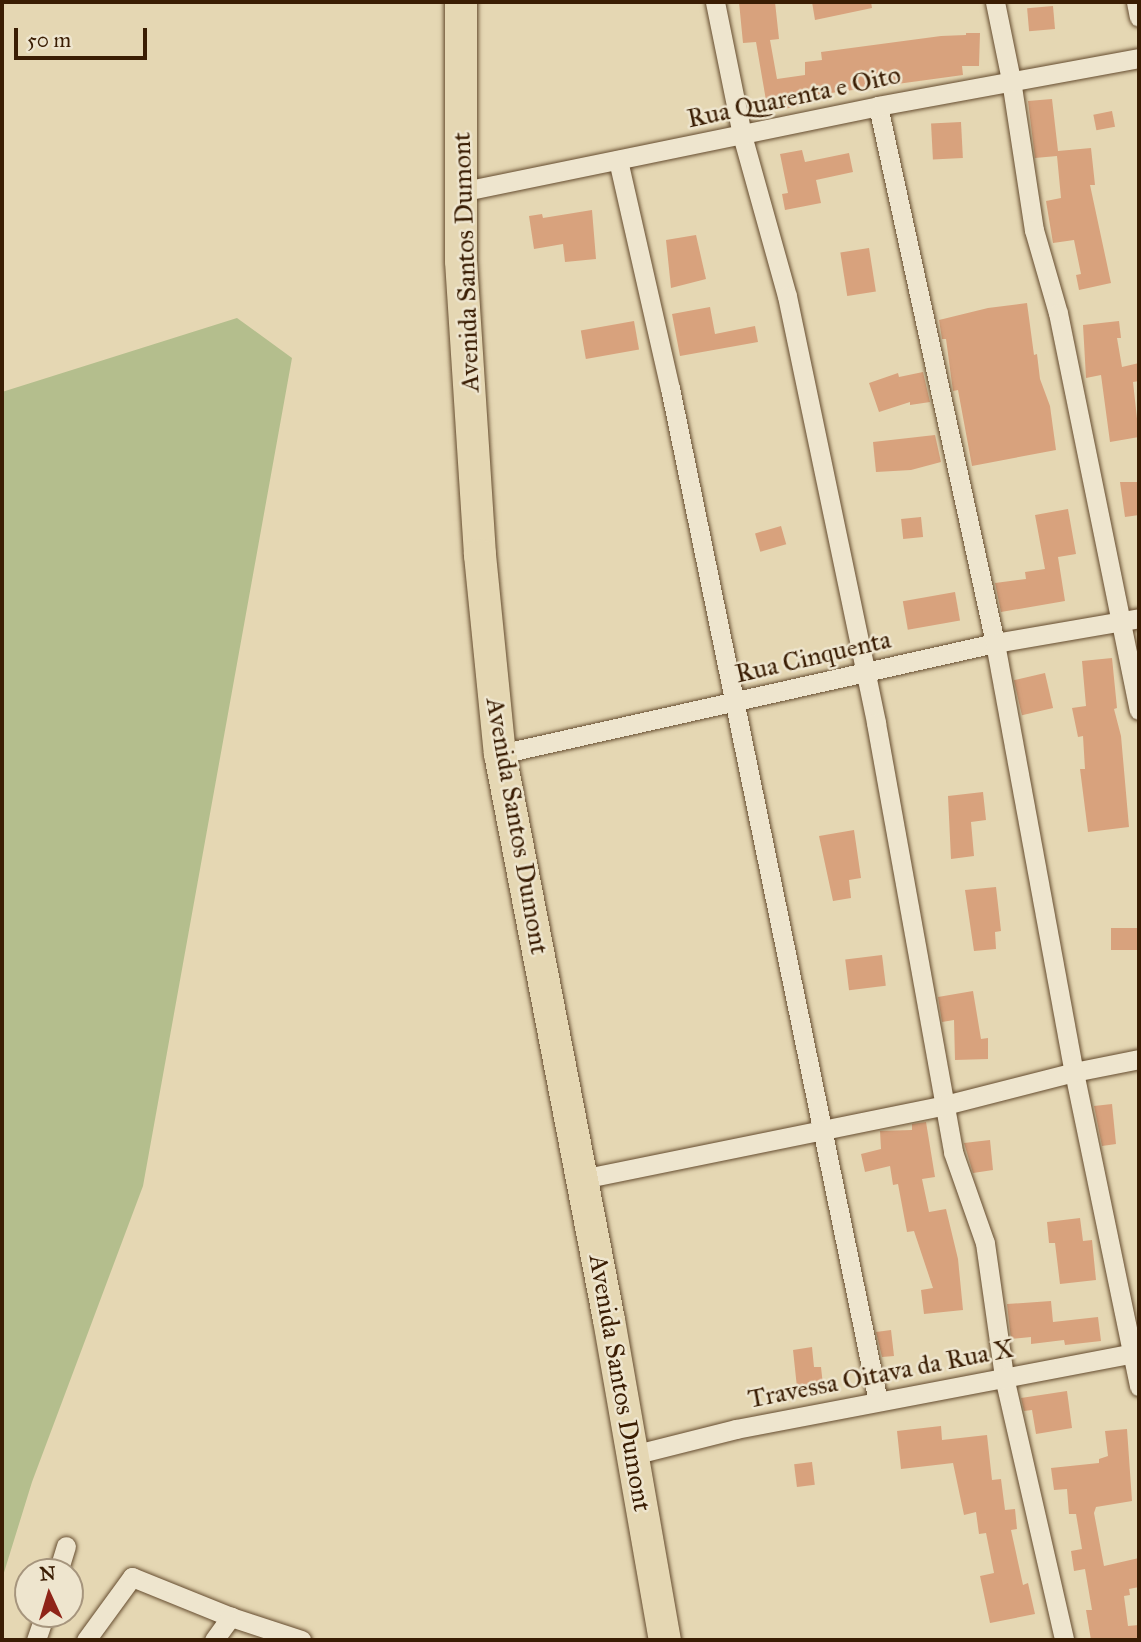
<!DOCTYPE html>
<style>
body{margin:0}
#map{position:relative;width:1141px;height:1642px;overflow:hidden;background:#e5d7b3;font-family:"IM FELL Great Primer",serif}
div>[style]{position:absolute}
.green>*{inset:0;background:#b4be8d}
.building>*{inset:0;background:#d8a27d;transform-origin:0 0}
.roads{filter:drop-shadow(0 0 2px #654c2f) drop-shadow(0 0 2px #654c2f)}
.street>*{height:19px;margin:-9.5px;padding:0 9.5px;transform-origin:9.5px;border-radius:9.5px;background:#eee5ce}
.primary>*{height:32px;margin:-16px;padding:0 16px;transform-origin:16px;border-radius:16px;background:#e5d7b3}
span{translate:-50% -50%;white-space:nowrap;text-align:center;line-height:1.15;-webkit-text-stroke:5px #eee5ce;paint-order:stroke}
.street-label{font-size:26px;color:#3a1d03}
.frame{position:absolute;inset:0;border:4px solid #3a1d03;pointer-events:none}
.north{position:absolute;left:14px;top:1558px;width:70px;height:70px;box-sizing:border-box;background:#eee5ce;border:2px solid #a6957d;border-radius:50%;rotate:356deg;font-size:19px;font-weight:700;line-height:28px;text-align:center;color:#3a1d03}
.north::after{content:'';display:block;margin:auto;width:24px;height:32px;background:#8f2418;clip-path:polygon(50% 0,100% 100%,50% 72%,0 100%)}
.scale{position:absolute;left:14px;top:28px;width:133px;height:32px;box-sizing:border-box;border:4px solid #3a1d03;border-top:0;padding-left:9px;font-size:21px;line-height:24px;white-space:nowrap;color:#3a1d03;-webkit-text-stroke:5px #eee5ce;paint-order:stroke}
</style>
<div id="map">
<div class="green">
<div style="clip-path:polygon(237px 318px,292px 358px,143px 1186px,32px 1482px,2px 1579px,2px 392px)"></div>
</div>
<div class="building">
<div style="clip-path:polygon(739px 2px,775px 2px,779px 39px,770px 40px,777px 79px,805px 75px,805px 62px,822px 60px,821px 52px,941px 36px,966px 35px,966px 33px,980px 33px,979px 66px,962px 66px,963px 75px,809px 96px,810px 104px,768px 112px,756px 42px,743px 43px)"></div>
<div style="clip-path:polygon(812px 2px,871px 2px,872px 8px,815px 20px)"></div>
<div style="left:1053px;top:6px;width:23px;height:26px;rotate:85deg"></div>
<div style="clip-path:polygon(1052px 99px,1058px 151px,1091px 148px,1095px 185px,1090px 185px,1111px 283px,1079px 290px,1076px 275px,1081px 274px,1074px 240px,1053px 243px,1046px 201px,1061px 198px,1057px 156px,1035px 158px,1028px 101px)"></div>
<div style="left:1112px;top:111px;width:16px;height:19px;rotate:79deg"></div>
<div style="left:961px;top:122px;width:36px;height:30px;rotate:87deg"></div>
<div style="clip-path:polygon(802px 150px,805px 162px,849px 153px,853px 172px,816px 180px,821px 203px,785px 210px,782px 194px,788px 193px,780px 154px)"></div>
<div style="clip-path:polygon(592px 210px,596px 259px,565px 262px,563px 244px,534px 249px,529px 216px,542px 214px,543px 218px)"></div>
<div style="clip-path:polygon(696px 235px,706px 279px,671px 288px,666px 240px)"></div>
<div style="left:869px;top:248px;width:44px;height:29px;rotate:81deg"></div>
<div style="clip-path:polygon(1027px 303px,1034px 355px,1037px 354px,1040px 379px,1050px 406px,1056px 450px,972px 466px,958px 390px,953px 391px,946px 339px,942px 339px,939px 320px,988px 308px)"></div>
<div style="clip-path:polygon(710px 307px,715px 334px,755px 326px,758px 342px,680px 356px,672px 314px)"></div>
<div style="left:634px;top:321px;width:29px;height:54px;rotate:80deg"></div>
<div style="clip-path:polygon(1119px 321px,1121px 338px,1117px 338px,1122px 367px,1139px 363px,1139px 381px,1133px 382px,1139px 437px,1110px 442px,1101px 375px,1086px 378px,1083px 325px)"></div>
<div style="clip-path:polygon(923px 372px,930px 402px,910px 405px,910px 402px,879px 412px,869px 383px,898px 373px,899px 377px)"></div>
<div style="clip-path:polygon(935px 435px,941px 462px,911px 470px,876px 472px,873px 442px)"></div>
<div style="clip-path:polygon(1120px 482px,1139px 482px,1139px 515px,1125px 517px)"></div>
<div style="clip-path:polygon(1068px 509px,1076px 554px,1058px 557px,1065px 601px,1001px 612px,995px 583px,1026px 579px,1025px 572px,1045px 569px,1035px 515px)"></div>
<div style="left:921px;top:517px;width:20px;height:20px;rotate:84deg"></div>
<div style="left:781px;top:526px;width:19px;height:27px;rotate:74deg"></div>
<div style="left:955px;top:592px;width:29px;height:53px;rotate:80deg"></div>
<div style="clip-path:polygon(1112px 658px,1117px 708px,1114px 709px,1121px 736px,1129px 827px,1088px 832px,1080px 769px,1085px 769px,1083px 736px,1078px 737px,1072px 708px,1086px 706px,1082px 661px)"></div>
<div style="left:1045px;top:673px;width:36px;height:32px;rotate:77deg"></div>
<div style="clip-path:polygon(983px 792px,986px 820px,971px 822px,974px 856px,951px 859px,948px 796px)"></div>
<div style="clip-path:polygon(854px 830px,861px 878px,849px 880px,851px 898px,833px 901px,819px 836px)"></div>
<div style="clip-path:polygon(996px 887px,1001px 931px,995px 932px,996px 949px,974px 951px,965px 890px)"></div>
<div style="left:1139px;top:928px;width:22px;height:28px;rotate:90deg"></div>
<div style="left:882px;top:955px;width:31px;height:37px;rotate:83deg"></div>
<div style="clip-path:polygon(973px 991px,981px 1039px,988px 1038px,988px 1059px,955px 1060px,954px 1020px,942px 1022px,938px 997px)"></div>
<div style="clip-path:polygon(1112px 1104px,1116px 1144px,1102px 1146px,1094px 1106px)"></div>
<div style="clip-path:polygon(926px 1122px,935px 1177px,922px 1179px,929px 1212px,946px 1209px,958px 1259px,963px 1310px,924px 1314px,921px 1290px,933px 1288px,914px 1231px,907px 1232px,898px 1184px,893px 1185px,890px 1166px,865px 1172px,861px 1154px,881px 1149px,880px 1131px,912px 1130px,912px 1124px)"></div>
<div style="clip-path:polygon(990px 1140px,993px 1170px,973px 1173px,964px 1143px)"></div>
<div style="clip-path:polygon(1080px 1218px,1083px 1241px,1092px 1240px,1096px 1280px,1060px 1284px,1055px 1243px,1049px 1243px,1047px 1222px)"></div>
<div style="clip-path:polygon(1051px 1301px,1053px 1322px,1098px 1317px,1101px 1341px,1065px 1345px,1064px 1340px,1031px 1344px,1031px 1337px,1011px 1339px,1007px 1304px)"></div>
<div style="clip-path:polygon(891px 1330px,894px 1356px,882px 1357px,876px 1332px)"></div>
<div style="clip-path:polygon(812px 1347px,814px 1367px,821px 1367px,824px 1394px,798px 1397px,793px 1350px)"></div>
<div style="clip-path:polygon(1067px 1391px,1072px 1428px,1036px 1434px,1032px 1410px,1024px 1411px,1021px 1398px)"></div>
<div style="clip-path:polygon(941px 1426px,942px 1440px,987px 1435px,992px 1480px,1001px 1479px,1005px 1510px,1015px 1509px,1017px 1529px,1011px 1530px,1023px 1585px,1028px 1583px,1035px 1614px,990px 1623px,980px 1576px,994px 1573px,986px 1533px,979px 1534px,976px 1512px,964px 1515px,953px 1463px,901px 1469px,897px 1431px)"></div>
<div style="clip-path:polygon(1127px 1429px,1132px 1501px,1096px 1507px,1094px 1513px,1104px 1566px,1139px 1558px,1139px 1587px,1129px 1589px,1130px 1595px,1124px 1596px,1128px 1626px,1139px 1625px,1139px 1640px,1091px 1640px,1086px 1610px,1092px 1610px,1085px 1569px,1074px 1571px,1071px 1551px,1082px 1549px,1076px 1514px,1069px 1514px,1067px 1489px,1054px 1490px,1051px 1468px,1099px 1463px,1099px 1459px,1108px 1456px,1105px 1431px)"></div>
<div style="left:812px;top:1462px;width:23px;height:18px;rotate:83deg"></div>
</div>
<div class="roads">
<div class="street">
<div style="left:715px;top:2px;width:136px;rotate:78.5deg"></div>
<div style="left:742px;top:135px;width:167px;rotate:74.4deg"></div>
<div style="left:787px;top:296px;width:436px;rotate:78.2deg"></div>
<div style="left:876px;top:723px;width:436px;rotate:79.8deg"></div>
<div style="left:953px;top:1152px;width:96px;rotate:70.6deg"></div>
<div style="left:985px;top:1243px;width:135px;rotate:81.9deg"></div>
<div style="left:1004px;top:1377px;width:270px;rotate:77.1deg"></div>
<div style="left:995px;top:2px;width:80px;rotate:78.4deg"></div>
<div style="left:1011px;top:80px;width:152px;rotate:81.3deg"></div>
<div style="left:1034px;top:230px;width:86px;rotate:73.9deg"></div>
<div style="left:1058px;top:313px;width:405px;rotate:78.5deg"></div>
<div style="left:1136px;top:2px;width:15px;rotate:79deg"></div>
<div style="left:878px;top:106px;width:550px;rotate:77.71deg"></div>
<div style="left:995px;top:643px;width:436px;rotate:79.6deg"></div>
<div style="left:1074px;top:1072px;width:321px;rotate:78.3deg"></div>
<div style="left:618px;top:160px;width:234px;rotate:77.2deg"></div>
<div style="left:670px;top:388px;width:1034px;rotate:78.4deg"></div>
<div style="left:460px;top:192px;width:427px;rotate:-11.6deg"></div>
<div style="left:878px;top:106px;width:265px;rotate:-10.4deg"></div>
<div style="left:500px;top:754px;width:507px;rotate:-12.64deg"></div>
<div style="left:995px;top:643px;width:146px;rotate:-9.8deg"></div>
<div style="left:582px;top:1179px;width:370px;rotate:-11.5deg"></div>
<div style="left:945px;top:1105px;width:133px;rotate:-14.3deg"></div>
<div style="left:1074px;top:1072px;width:66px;rotate:-11.3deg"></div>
<div style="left:633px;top:1455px;width:106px;rotate:-14.2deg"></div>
<div style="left:736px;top:1429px;width:410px;rotate:-10.8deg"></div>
<div style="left:58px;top:1572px;width:27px;rotate:-73deg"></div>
<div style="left:36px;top:1640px;width:28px;rotate:-71deg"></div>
<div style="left:86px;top:1640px;width:78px;rotate:-53.9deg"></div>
<div style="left:132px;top:1577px;width:107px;rotate:22deg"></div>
<div style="left:231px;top:1617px;width:74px;rotate:18.2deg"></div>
<div style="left:214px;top:1640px;width:29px;rotate:-54deg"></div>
</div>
<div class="primary">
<div style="left:461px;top:2px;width:259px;rotate:90deg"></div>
<div style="left:461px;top:261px;width:295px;rotate:86.3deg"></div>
<div style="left:480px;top:555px;width:200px;rotate:84.3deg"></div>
<div style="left:500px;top:754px;width:576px;rotate:79.1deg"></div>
<div style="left:609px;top:1320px;width:325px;rotate:80.1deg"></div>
</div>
</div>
<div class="street-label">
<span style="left:794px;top:97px;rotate:-12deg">Rua Quarenta e Oito</span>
<span style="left:466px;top:262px;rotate:-92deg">Avenida Santos Dumont</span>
<span style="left:813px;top:657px;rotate:-13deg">Rua Cinquenta</span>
<span style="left:517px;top:826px;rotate:80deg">Avenida Santos Dumont</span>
<span style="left:881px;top:1374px;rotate:-11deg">Travessa Oitava da Rua X</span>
<span style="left:620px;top:1383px;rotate:80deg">Avenida Santos Dumont</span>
</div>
<div class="frame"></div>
<div class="north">N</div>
<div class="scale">50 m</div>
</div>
